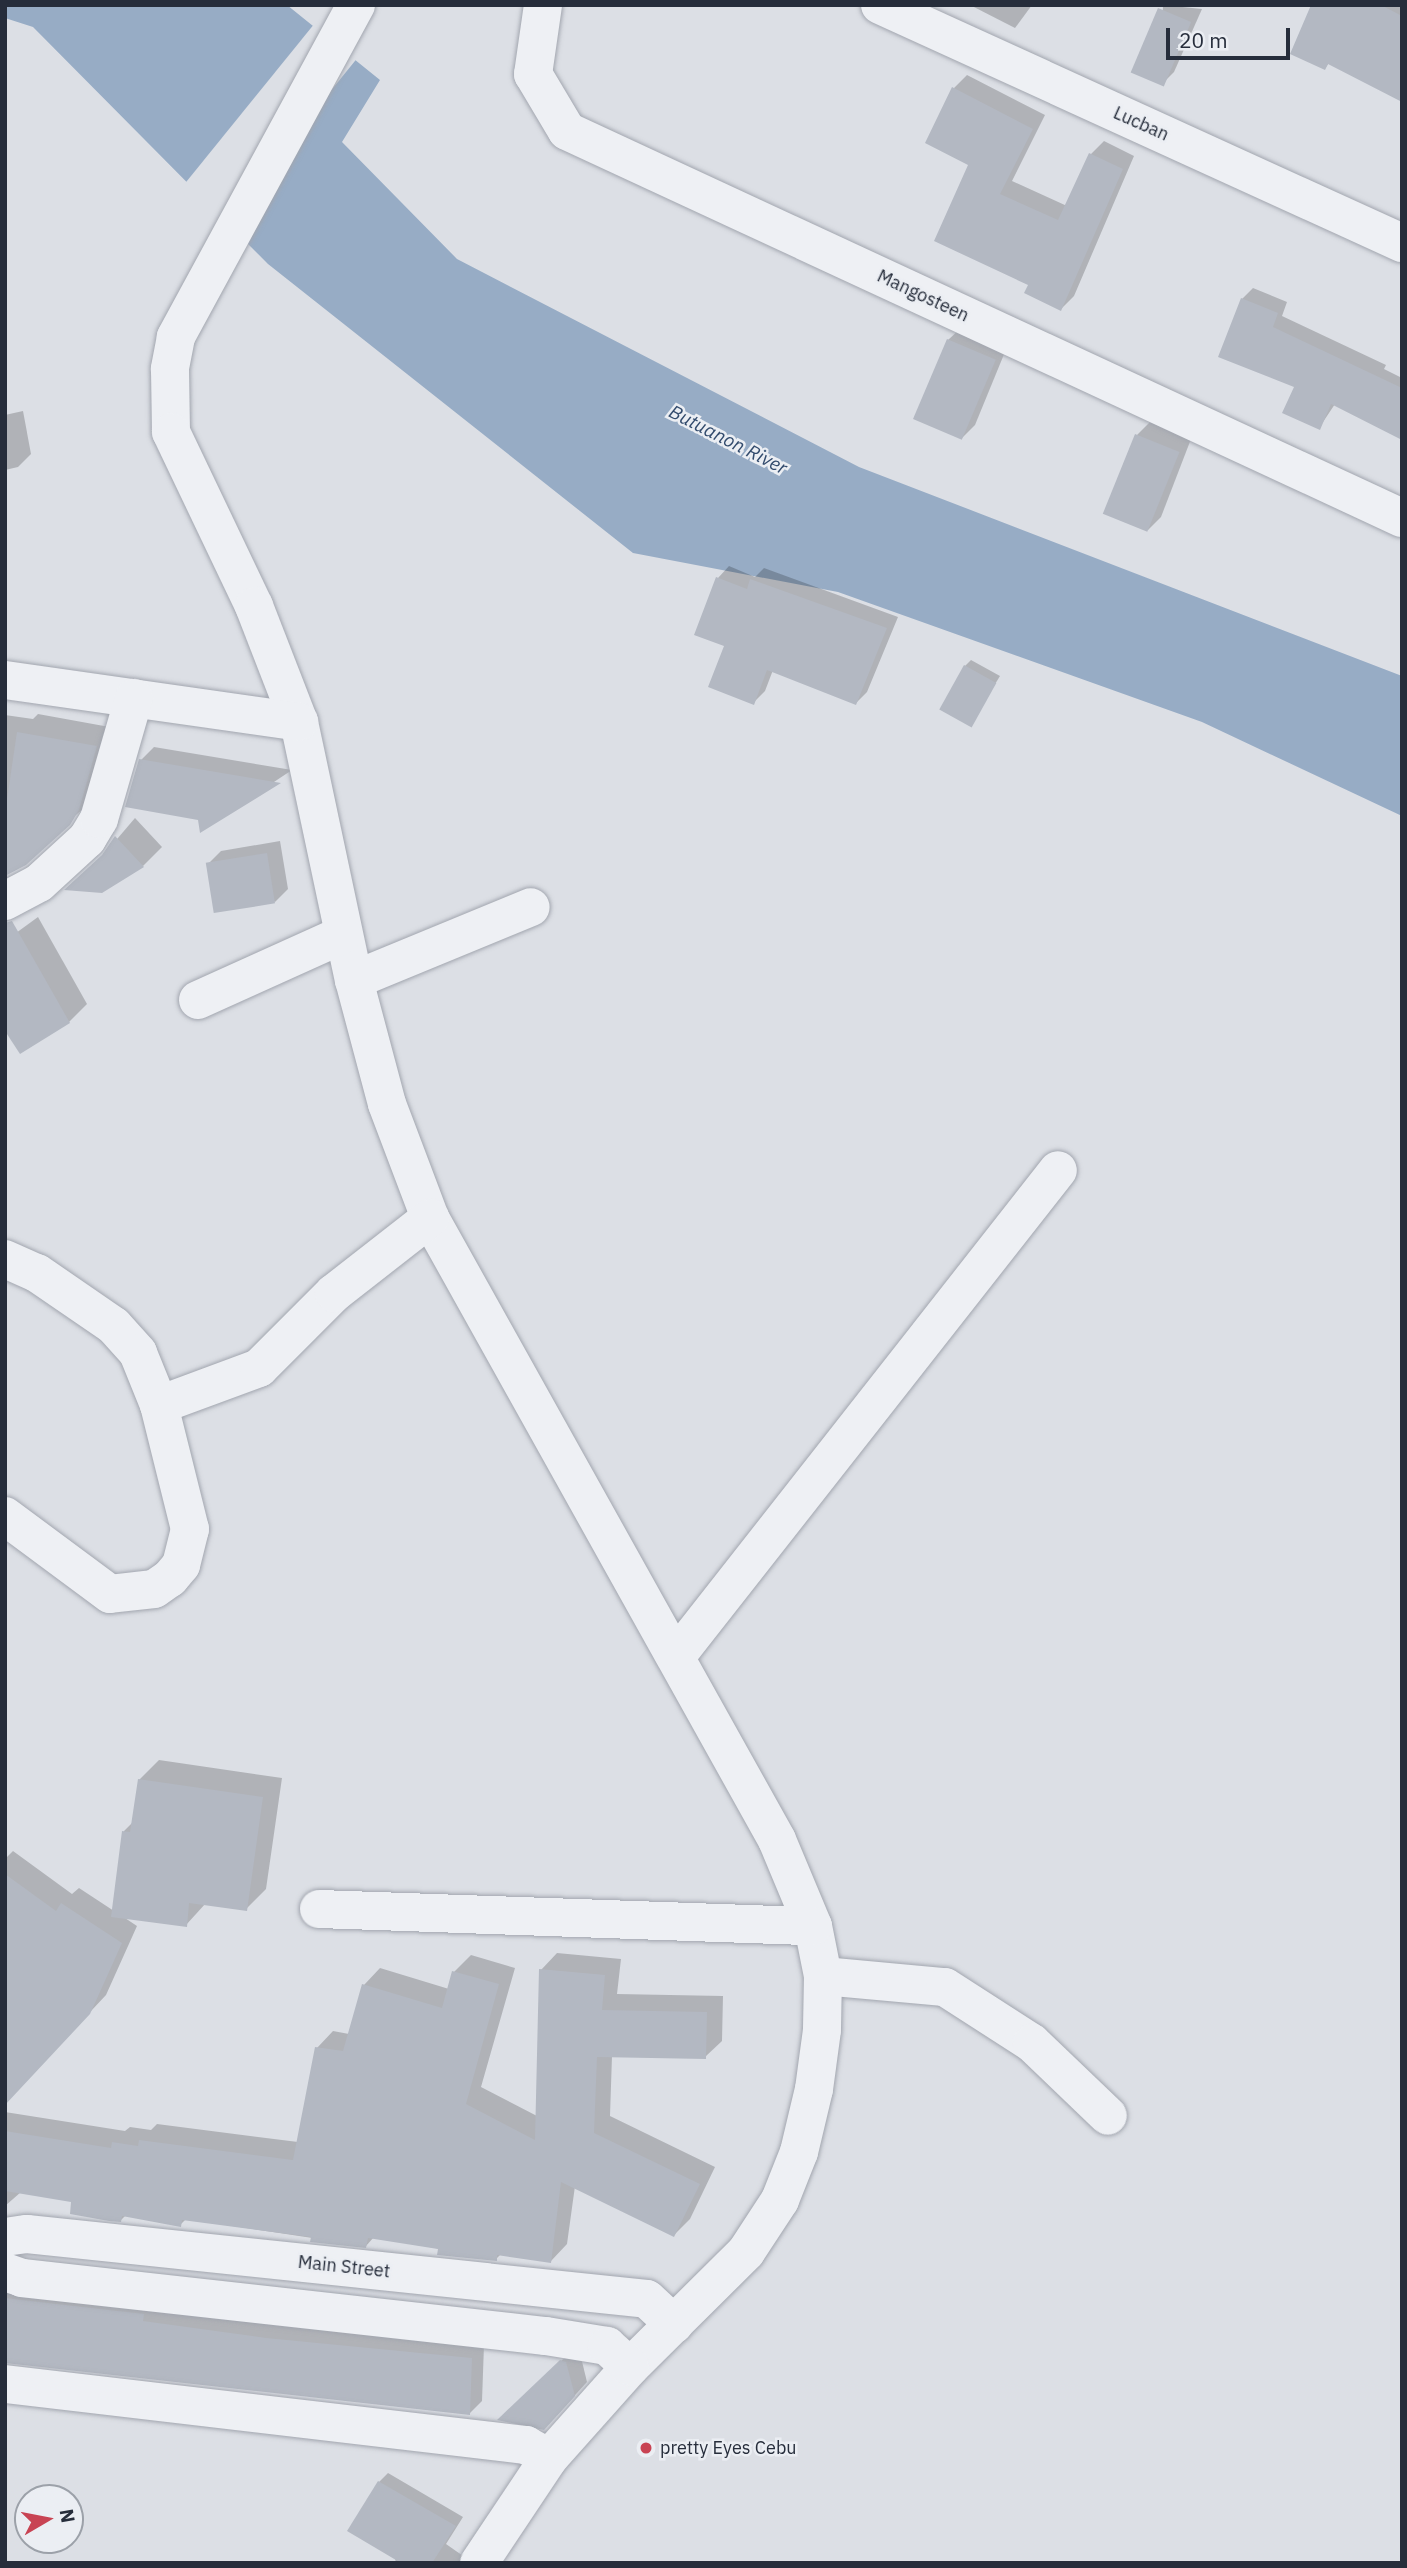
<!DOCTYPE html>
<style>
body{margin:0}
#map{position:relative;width:1407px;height:2568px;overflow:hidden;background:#dcdfe5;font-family:"IBM Plex Sans",sans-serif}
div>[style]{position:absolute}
.water>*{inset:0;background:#97acc5}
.pier>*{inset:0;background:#dcdfe5;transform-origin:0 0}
.shadow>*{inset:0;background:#0003}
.building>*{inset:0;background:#b3b8c2;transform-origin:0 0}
.roads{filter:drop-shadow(0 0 2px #a2a6af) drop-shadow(0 0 2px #a2a6af)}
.minor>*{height:38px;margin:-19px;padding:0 19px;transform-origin:19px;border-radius:19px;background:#eef0f4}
.dots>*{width:19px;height:19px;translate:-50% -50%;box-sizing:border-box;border:4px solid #ebeef3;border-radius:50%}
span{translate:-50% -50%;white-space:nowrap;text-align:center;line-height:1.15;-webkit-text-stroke:5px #ebeef3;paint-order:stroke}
.street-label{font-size:18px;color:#262d3b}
.poi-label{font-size:18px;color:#262d3b}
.left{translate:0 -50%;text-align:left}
.water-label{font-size:19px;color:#324b6d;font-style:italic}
.frame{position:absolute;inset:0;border:7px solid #262d3b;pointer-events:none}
.north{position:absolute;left:14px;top:2484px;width:70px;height:70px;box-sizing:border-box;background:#ebeef3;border:2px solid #9ca1a9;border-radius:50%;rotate:80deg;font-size:19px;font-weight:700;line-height:28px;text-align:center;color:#262d3b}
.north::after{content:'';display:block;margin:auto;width:24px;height:32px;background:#c84353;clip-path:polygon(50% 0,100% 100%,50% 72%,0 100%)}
.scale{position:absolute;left:1166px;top:28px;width:124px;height:32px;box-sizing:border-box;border:4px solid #262d3b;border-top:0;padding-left:9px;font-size:21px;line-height:24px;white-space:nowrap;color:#262d3b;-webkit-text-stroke:5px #ebeef3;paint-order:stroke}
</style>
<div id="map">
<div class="water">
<div style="clip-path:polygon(5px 5px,287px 5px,380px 80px,342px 142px,457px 259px,859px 467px,1402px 676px,1402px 816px,1202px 722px,838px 592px,633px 553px,268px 264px,33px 27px,5px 18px)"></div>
</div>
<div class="pier">
<div style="left:315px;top:23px;width:55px;height:216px;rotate:39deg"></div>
</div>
<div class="shadow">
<div style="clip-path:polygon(970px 5px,1032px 5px,1015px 28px)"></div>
<div style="clip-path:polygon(1163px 5px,1202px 9px,1174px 72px,1161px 85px)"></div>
<div style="clip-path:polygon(1313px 5px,1402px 5px,1402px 101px,1329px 63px,1325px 68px)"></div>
<div style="clip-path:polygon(967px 75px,1045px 115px,1012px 181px,1067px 206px,1091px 154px,1104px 141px,1134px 156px,1074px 296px,1061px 309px,1031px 284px,971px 164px,954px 88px)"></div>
<div style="clip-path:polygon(1253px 288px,1287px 302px,1282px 316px,1386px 365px,1384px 369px,1402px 378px,1402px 436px,1335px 404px,1319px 428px,1242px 299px)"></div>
<div style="clip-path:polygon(961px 328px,1007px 347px,975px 425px,962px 438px,948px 340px)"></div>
<div style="clip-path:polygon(23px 411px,31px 454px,18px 467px,5px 470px,5px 415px)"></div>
<div style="clip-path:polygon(1150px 422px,1191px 439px,1161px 517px,1148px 530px,1137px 435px)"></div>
<div style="clip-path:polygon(729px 566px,755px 577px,764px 568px,898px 617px,867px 692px,856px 703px,773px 670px,765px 691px,753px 703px,726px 645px,718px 578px)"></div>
<div style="clip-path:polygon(971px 660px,1000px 676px,970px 725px,965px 666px)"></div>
<div style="clip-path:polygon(38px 714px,115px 728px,89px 804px,5px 874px,5px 715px,33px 719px)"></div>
<div style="clip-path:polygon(154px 747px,292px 770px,202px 830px,200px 818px,141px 760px)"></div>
<div style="clip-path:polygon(135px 818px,162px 847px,143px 866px,106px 852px)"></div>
<div style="clip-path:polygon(280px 841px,288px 889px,275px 902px,208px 864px,221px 851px)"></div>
<div style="clip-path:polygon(38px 917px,87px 1004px,69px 1022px,20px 1052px,5px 941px)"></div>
<div style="clip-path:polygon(159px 1760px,282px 1778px,266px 1889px,246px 1909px,206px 1903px,186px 1925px,122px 1916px,137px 1926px,106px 1995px,5px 2103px,5px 1859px,13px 1851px,72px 1894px,79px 1888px,114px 1911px,124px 1831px,133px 1822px,139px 1780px)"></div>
<div style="clip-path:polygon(557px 1953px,621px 1959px,617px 1994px,723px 1996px,722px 2041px,705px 2057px,612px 2056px,610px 2116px,715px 2167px,690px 2219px,674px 2235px,575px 2186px,567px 2244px,551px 2261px,501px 2254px,496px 2259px,374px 2237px,366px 2246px,186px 2219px,180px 2225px,126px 2215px,121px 2220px,73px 2201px,21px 2192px,5px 2206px,5px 2112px,125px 2131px,130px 2127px,151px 2130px,157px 2124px,298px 2142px,317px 2048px,333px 2031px,349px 2034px,364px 1985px,380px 1968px,449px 1989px,454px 1972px,471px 1955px,515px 1968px,481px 2087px,537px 2116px,541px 1970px)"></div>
<div style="clip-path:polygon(5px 2284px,484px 2345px,482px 2401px,469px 2414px,5px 2360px)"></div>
<div style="clip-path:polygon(575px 2348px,579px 2349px,587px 2382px,557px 2415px,512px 2407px)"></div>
<div style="clip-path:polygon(388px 2473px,463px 2517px,446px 2544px,466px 2558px,464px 2563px,396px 2563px,379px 2482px)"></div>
</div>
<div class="building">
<div style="clip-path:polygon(1311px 5px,1381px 5px,1402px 16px,1402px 102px,1328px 64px,1325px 70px,1290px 54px)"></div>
<div style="left:1158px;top:8px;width:36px;height:70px;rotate:23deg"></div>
<div style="clip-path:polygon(952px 87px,1033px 129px,1000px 194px,1058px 220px,1089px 153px,1123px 169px,1061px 311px,1024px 293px,1028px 285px,934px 241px,968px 165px,925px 143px)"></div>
<div style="clip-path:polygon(1241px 298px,1278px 313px,1273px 327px,1402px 388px,1402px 440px,1331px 404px,1320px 430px,1282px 413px,1294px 387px,1218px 357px)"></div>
<div style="left:947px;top:339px;width:53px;height:87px;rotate:23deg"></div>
<div style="left:1135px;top:434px;width:48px;height:86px;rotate:22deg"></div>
<div style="clip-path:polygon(716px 577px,747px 589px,750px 579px,887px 628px,856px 705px,767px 670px,754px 705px,708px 687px,724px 646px,694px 635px)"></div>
<div style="left:964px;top:665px;width:37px;height:51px;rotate:29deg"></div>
<div style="clip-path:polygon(17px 732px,97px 746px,79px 810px,70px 825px,26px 865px,5px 876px,5px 813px)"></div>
<div style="clip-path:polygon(139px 759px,281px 783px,200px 833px,198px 820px,125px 807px)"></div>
<div style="clip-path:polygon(115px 836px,144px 867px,102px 893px,64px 890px,102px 855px)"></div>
<div style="left:267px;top:853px;width:51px;height:62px;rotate:81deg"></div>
<div style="clip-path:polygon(12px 921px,70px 1023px,20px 1054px,5px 1031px,5px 923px)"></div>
<div style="clip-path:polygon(138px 1779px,263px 1797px,247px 1911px,189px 1903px,187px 1927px,111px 1917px,122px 1831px,130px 1832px)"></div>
<div style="clip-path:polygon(5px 1874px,56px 1911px,61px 1903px,122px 1943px,90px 2014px,5px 2105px)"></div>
<div style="clip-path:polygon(539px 1969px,605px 1975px,602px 2010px,707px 2012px,706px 2059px,597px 2057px,594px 2133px,700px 2184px,674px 2237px,561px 2182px,551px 2263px,497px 2255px,497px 2261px,437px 2255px,438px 2249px,368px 2238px,366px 2248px,310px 2242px,311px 2237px,182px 2220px,181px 2227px,122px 2216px,121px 2222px,109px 2221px,70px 2214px,71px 2202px,5px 2191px,5px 2131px,111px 2148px,112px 2142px,138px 2146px,139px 2140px,293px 2160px,315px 2047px,343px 2051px,362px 1984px,442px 2008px,452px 1971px,499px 1984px,466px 2104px,535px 2140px)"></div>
<div style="clip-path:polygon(5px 2298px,144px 2314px,143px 2321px,266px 2338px,472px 2358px,470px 2415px,5px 2363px)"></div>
<div style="clip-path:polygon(560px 2360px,566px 2362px,575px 2396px,544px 2430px,497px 2420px)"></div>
<div style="clip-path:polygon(378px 2481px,456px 2526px,432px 2563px,401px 2563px,347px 2531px)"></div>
</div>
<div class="roads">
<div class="minor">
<div style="left:356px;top:5px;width:378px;rotate:118.5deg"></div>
<div style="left:176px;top:337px;width:33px;rotate:101deg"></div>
<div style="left:170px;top:369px;width:63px;rotate:89.1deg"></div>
<div style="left:171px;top:432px;width:193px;rotate:64.5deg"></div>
<div style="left:254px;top:606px;width:124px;rotate:68.8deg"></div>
<div style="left:299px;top:722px;width:264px;rotate:78deg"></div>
<div style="left:354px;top:980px;width:128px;rotate:75.1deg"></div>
<div style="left:387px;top:1104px;width:122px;rotate:69.3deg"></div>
<div style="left:430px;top:1218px;width:712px;rotate:60.84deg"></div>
<div style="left:777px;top:1840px;width:93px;rotate:67.3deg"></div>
<div style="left:813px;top:1926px;width:51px;rotate:78.7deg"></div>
<div style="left:823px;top:1976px;width:54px;rotate:91.1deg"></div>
<div style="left:822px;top:2030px;width:60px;rotate:97.7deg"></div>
<div style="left:814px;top:2089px;width:65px;rotate:103.4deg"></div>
<div style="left:799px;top:2152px;width:52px;rotate:111.6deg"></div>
<div style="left:780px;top:2200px;width:62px;rotate:123.2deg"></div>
<div style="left:746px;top:2252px;width:163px;rotate:135.2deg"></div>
<div style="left:630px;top:2367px;width:122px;rotate:131.7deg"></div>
<div style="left:549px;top:2458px;width:126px;rotate:123.7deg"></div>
<div style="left:543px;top:5px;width:70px;rotate:98.2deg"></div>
<div style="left:533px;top:74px;width:66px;rotate:59.2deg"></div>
<div style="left:567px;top:131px;width:920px;rotate:24.87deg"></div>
<div style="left:880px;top:5px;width:574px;rotate:24.51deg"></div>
<div style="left:5px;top:680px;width:297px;rotate:8.1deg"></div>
<div style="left:5px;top:901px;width:38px;rotate:-28deg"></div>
<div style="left:39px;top:883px;width:65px;rotate:-42.5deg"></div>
<div style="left:87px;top:839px;width:23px;rotate:-59deg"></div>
<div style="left:99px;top:819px;width:126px;rotate:-73.9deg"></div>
<div style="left:354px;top:980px;width:191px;rotate:-22.4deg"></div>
<div style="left:198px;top:1000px;width:158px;rotate:-24.3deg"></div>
<div style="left:5px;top:1259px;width:35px;rotate:24deg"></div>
<div style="left:37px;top:1273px;width:93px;rotate:34.5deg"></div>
<div style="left:114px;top:1326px;width:36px;rotate:48deg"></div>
<div style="left:138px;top:1353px;width:56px;rotate:68deg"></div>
<div style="left:159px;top:1405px;width:128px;rotate:76deg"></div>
<div style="left:190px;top:1529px;width:37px;rotate:104deg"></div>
<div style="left:181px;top:1565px;width:17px;rotate:130deg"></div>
<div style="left:170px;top:1578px;width:19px;rotate:145deg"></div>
<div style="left:154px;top:1589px;width:44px;rotate:173.5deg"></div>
<div style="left:110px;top:1594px;width:131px;rotate:-143.4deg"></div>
<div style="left:159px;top:1405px;width:107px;rotate:-20.3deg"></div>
<div style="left:259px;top:1368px;width:106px;rotate:-45deg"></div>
<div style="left:334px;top:1293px;width:122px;rotate:-38deg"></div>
<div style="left:678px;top:1654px;width:615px;rotate:-51.86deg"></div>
<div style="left:319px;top:1909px;width:494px;rotate:2deg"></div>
<div style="left:823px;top:1976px;width:122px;rotate:5.2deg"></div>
<div style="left:945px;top:1987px;width:103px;rotate:32.8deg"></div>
<div style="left:1032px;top:2043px;width:105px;rotate:43.8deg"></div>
<div style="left:5px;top:2237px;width:22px;rotate:-8deg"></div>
<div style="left:27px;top:2234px;width:623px;rotate:5.98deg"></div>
<div style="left:647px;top:2299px;width:37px;rotate:43deg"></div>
<div style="left:5px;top:2272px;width:18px;rotate:19deg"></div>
<div style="left:22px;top:2278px;width:527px;rotate:6.32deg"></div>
<div style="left:546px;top:2336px;width:62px;rotate:9.3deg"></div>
<div style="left:607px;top:2346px;width:31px;rotate:42deg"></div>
<div style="left:5px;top:2384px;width:525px;rotate:6.68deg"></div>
<div style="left:526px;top:2445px;width:26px;rotate:29deg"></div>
</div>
</div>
<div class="dots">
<div style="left:646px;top:2448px;background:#c84353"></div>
</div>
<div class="street-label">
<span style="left:1141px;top:124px;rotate:24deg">Lucban</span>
<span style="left:923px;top:296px;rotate:25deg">Mangosteen</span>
<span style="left:344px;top:2267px;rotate:6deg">Main Street</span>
</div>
<div class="poi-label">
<span class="left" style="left:660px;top:2448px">pretty Eyes Cebu</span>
</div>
<div class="water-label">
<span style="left:728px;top:440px;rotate:27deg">Butuanon River</span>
</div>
<div class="frame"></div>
<div class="north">N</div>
<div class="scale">20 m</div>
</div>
